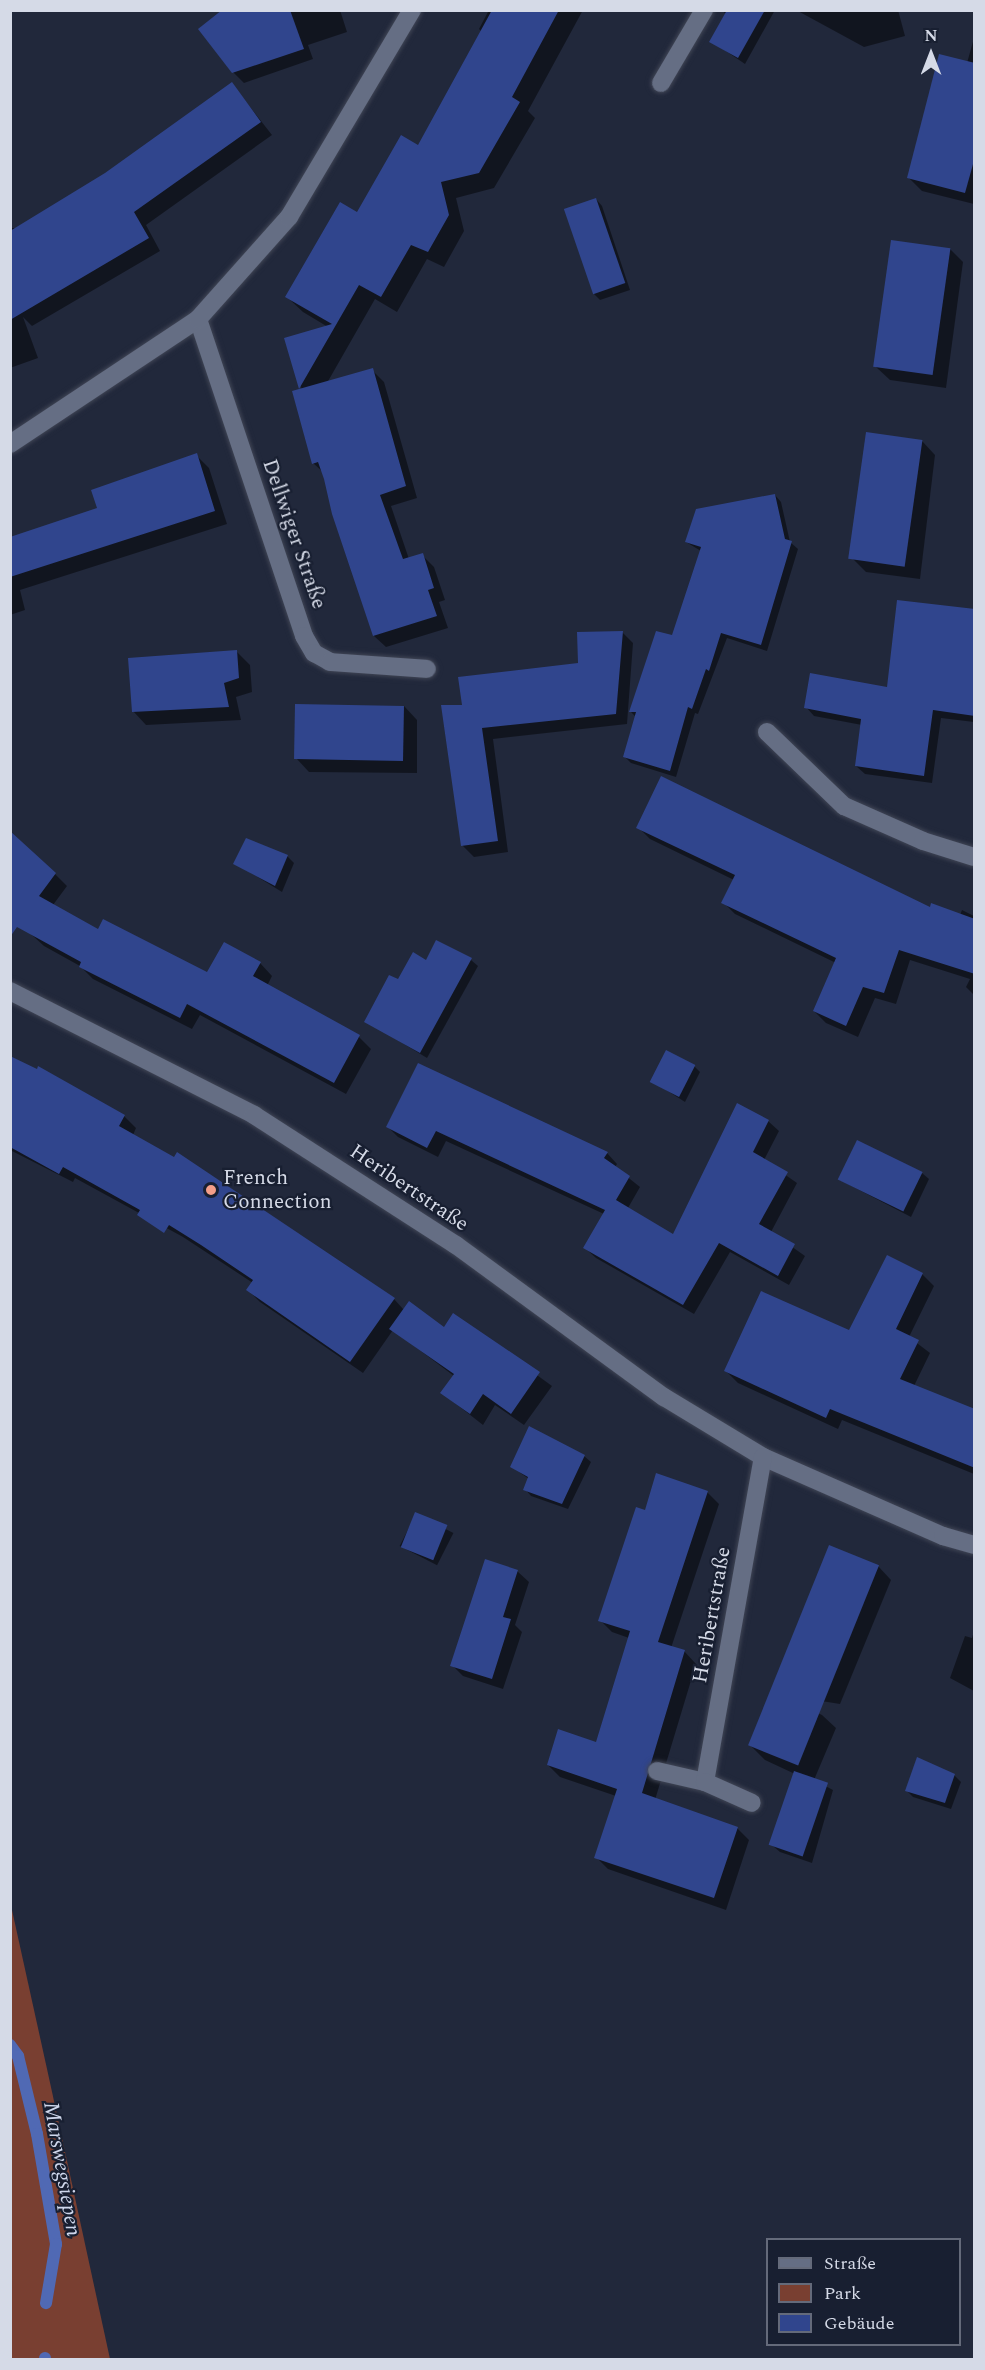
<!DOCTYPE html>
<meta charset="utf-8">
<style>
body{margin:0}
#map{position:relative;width:985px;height:2370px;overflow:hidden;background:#21283b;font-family:Spectral,serif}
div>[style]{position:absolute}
.green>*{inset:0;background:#793f31}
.shadow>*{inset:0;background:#0007;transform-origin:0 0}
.stream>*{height:12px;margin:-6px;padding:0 6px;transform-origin:6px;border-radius:6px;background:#5069b4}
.building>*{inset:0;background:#30458d;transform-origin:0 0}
.roads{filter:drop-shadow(0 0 2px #404555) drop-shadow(0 0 2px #404555)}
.lane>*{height:18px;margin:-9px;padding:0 9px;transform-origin:9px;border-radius:9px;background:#656e84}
.street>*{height:18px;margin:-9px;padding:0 9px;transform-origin:9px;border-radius:9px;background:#656e84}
.dots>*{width:16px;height:16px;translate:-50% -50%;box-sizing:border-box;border:3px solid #181f31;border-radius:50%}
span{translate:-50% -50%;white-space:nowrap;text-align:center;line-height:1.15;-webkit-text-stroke:4.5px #181f31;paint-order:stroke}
.street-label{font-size:21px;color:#d5dae7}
.poi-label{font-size:21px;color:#d5dae7}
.left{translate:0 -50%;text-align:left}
.water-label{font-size:22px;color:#cfd7ec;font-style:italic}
.frame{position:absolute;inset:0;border:12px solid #d5dae7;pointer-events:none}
.legend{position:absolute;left:766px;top:2238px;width:195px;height:108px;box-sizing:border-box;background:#181f31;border:2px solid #646a7a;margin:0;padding:8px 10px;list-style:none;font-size:18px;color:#d5dae7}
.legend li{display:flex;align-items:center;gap:12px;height:30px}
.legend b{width:30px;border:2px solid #646a7a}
.north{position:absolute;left:901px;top:24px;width:60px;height:60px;-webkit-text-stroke:4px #181f31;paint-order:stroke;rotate:0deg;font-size:16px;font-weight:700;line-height:24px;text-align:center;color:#d5dae7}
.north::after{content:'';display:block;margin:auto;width:21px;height:27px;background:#d5dae7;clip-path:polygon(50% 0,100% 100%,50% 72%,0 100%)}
</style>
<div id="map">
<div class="green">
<div style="clip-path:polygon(10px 1901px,49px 2078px,110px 2359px,11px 2359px)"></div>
</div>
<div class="shadow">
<div style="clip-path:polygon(224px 10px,340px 10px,347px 32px,308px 45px,313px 59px,244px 83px,233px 72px)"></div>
<div style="clip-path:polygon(489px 10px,583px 10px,528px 111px,535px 118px,494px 188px,456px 198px,464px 231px,444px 267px,427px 259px,397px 312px,375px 299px,327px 383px,372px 370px,384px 382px,417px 498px,391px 506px,409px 559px,422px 555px,434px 567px,445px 600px,439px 602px,448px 628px,386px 647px,374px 636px,324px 473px,313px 463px,302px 390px,286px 339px,328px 327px,303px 312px,287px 297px,419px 147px,482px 32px,479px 29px)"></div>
<div style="clip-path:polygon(721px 10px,775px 10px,745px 64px,711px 41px,726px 14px)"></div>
<div style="clip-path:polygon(796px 10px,898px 10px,905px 36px,864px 47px)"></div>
<div style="clip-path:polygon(974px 38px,974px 204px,922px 191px,909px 178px,967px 63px)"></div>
<div style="clip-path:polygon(232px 84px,272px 135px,146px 225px,160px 251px,32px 326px,23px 317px,38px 358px,10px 368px,10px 228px,19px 228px,106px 174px)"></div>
<div style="clip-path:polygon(596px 199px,602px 206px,630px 290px,600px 300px,593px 293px)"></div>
<div style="clip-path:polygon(950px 249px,963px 262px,946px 388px,890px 380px,876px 367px)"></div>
<div style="clip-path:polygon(922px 441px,935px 455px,920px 579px,866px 572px,852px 558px)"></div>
<div style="clip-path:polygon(196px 455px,209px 468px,227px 524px,20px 590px,25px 610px,10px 615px,10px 539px,99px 509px)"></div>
<div style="clip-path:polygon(775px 495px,781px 502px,790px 542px,798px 549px,767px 651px,727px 638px,698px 714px,695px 713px,676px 777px,631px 763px,624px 756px,636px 717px,631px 712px,657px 632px,673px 637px,701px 551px,686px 542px)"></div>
<div style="clip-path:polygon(974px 611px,974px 722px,941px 718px,932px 783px,865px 774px,856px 766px,862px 725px,814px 716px,806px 707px,888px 688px)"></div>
<div style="clip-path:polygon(622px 632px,633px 643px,627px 724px,493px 739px,508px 852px,474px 857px,463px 846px,443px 706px,463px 706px,580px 664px)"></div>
<div style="clip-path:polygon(237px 652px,250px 665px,252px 692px,236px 697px,241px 720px,146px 725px,133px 711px)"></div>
<div style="clip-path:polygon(404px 706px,417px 720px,417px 773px,309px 772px,296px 758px)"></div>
<div style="clip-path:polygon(638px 827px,931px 909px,960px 915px,962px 910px,974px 916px,974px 995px,966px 987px,970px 979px,910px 960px,896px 1004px,875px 998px,858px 1037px,826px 1023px,814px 1011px,836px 963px,735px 914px,723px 902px,734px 880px,650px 839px)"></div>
<div style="clip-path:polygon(287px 856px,294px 863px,282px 892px,235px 863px)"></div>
<div style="clip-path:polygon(55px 874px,67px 886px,53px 905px,99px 931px,208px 974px,260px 963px,272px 976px,267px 986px,359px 1037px,371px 1049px,346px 1094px,200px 1015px,192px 1029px,93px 979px,80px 966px,44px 946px,10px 915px)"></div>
<div style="clip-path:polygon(471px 960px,478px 966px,427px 1058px,366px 1021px,399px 981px,426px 962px)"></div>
<div style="clip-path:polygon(10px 1057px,124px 1116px,136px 1128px,133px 1135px,394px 1299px,404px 1310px,444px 1329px,454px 1315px,552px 1386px,524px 1425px,495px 1405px,483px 1425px,442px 1393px,454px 1376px,393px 1330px,363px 1373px,260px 1302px,248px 1290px,253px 1283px,183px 1237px,75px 1178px,73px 1182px,10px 1150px)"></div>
<div style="clip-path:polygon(419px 1065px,607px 1153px,617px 1164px,615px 1167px,640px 1187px,628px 1208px,673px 1236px,768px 1121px,779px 1131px,764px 1160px,797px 1183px,771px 1232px,805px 1256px,789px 1285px,730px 1252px,694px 1314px,596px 1258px,585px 1248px,604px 1214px,446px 1141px,438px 1157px,398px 1137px,388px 1127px)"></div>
<div style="clip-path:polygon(694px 1066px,700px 1072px,685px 1102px,652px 1081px)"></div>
<div style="clip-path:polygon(922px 1173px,929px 1179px,911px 1217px,840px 1180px)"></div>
<div style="clip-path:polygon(922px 1274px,934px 1286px,909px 1337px,930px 1353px,914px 1386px,974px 1411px,974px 1474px,842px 1420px,838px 1429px,738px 1383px,726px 1371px,850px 1332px)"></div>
<div style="clip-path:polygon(584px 1456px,591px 1462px,568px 1509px,531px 1496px,525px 1489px,529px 1479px,512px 1467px)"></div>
<div style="clip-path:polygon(707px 1492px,719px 1504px,671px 1648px,684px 1651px,696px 1664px,655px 1800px,737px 1828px,749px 1840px,726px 1910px,608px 1869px,596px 1857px,616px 1796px,560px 1777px,548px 1765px,597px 1744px,629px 1638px,612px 1632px,600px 1620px,646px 1512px)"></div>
<div style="left:416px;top:1514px;width:42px;height:36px;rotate:27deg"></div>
<div style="clip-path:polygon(878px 1566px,891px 1580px,840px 1704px,790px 1696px)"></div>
<div style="clip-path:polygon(517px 1571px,529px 1582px,515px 1625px,522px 1632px,503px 1689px,463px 1676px,452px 1665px)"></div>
<div style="clip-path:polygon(974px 1631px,974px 1691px,950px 1678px,965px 1636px,972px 1638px)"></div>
<div style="clip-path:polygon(773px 1692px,822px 1715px,836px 1728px,814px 1780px,833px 1790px,812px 1863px,780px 1852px,773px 1846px,795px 1774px,765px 1760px,751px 1746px)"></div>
<div style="clip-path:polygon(954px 1775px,961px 1782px,951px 1809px,913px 1797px,906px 1790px)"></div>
</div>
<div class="stream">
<div style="left:10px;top:2045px;width:14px;rotate:54deg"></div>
<div style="left:18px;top:2056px;width:80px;rotate:76.3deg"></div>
<div style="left:37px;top:2134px;width:112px;rotate:80.2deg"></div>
<div style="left:56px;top:2244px;width:60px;rotate:99.6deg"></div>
<div style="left:45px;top:2360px;width:2px;rotate:-90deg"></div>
</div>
<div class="building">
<div style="clip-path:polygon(222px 10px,290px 10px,304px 49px,232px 73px,198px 29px)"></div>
<div style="clip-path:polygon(492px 10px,559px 10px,512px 97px,520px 102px,479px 173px,441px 182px,449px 215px,428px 252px,411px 245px,381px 297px,359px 285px,299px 389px,284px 338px,332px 324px,285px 297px,340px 202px,357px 212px,401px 135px,418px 145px)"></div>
<div style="clip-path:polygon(727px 10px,765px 10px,738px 58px,709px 42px)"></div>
<div style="clip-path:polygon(939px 54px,975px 63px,975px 157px,965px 193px,907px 178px)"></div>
<div style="clip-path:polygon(232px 82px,261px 122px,134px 212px,149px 238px,10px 320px,10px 231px,105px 173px)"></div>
<div style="left:596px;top:198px;width:90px;height:34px;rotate:71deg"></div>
<div style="left:891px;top:240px;width:60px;height:128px;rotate:8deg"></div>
<div style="clip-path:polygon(373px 368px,406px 486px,380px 495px,403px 559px,423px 553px,434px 588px,428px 590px,437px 616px,373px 636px,332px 514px,324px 479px,318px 462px,312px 464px,292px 391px)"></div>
<div style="left:866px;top:432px;width:57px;height:128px;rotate:8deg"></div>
<div style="clip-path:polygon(197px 453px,215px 511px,10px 577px,10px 537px,97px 508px,91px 490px)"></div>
<div style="clip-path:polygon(775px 494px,785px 539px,792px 541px,761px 645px,721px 633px,709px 671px,706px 669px,692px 709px,688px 707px,670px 771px,623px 757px,636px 712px,629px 712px,656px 631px,672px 635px,701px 547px,685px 542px,696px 509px)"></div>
<div style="clip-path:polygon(897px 600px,975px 609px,975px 716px,933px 710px,924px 776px,855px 766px,861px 719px,804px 708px,810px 673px,887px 687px)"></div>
<div style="clip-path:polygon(623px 631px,616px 714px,482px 728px,498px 841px,461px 846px,441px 705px,462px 705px,458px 677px,578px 663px,577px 632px)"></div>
<div style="clip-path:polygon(237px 650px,239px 678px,224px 683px,229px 707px,132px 712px,128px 658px)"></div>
<div style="left:295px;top:704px;width:109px;height:55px;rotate:1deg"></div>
<div style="clip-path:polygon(661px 776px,930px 907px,931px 903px,975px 919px,975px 974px,899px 950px,884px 993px,863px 987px,846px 1026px,813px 1011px,836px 958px,721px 903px,735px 875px,636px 828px)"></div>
<div style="clip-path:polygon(10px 831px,56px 873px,39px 896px,98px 929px,103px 919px,207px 972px,224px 942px,261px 962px,253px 976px,360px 1035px,334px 1083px,187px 1004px,180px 1018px,79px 967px,81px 962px,17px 927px,10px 937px)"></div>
<div style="clip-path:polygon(246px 838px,288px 855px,275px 886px,233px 864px)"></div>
<div style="clip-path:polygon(436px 940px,472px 958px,420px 1053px,364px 1022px,389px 975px,398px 979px,413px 952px,426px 960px)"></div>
<div style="left:666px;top:1050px;width:33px;height:36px;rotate:27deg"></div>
<div style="clip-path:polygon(10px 1056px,37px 1069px,38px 1066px,125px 1115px,119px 1126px,174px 1157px,177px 1152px,395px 1298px,350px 1362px,246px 1290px,253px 1280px,201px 1245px,169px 1225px,164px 1233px,137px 1215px,140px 1210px,63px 1167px,59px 1174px,10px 1147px)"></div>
<div style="clip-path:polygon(418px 1063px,608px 1152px,604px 1158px,630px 1176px,616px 1200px,673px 1234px,737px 1103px,769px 1120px,753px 1152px,788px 1172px,759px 1224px,795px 1244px,778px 1276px,719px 1243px,683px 1305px,583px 1248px,605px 1210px,436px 1131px,427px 1148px,386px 1127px)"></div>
<div style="left:857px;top:1140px;width:73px;height:44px;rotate:26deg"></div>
<div style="clip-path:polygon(887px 1255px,923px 1273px,896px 1329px,919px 1340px,900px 1379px,975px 1409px,975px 1468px,830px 1409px,826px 1418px,724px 1371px,761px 1291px,849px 1330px)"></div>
<div style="clip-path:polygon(409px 1301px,444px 1327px,453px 1313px,540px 1372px,511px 1414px,483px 1394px,470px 1414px,440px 1393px,454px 1374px,389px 1329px)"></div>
<div style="clip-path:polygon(529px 1426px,585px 1455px,562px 1504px,523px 1490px,528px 1477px,510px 1467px)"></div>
<div style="clip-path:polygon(656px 1473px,708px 1491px,658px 1642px,685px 1650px,642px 1793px,738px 1827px,714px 1898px,594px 1858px,617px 1789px,547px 1765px,558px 1729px,596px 1742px,630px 1631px,598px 1621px,636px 1507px,645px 1510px)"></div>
<div style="left:415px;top:1512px;width:35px;height:38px;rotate:22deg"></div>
<div style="left:829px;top:1545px;width:54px;height:216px;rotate:22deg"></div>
<div style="clip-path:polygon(485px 1559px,518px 1570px,503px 1617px,511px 1619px,492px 1679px,450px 1666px)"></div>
<div style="clip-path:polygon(917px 1757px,955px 1774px,945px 1803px,905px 1791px)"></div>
<div style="left:794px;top:1771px;width:36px;height:78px;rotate:19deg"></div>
</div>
<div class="roads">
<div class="lane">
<div style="left:661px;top:83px;width:85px;rotate:-59.5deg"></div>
</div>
<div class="street">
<div style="left:198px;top:319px;width:334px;rotate:71.5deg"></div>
<div style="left:304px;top:636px;width:20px;rotate:60deg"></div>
<div style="left:314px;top:653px;width:18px;rotate:29deg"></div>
<div style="left:330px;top:662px;width:97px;rotate:4.1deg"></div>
<div style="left:10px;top:444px;width:226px;rotate:-33.6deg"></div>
<div style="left:198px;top:319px;width:137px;rotate:-48.3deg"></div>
<div style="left:289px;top:217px;width:241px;rotate:-59.3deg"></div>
<div style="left:767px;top:732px;width:107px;rotate:43.9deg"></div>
<div style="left:844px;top:806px;width:86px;rotate:23.9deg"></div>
<div style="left:923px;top:841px;width:53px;rotate:17.4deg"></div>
<div style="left:10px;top:991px;width:274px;rotate:26.9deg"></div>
<div style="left:254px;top:1115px;width:240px;rotate:32.8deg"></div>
<div style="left:456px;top:1245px;width:258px;rotate:36.2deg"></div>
<div style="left:664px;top:1397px;width:116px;rotate:31.2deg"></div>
<div style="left:763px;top:1457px;width:197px;rotate:23.7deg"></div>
<div style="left:943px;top:1536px;width:32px;rotate:16deg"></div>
<div style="left:657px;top:1771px;width:49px;rotate:12.9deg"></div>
<div style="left:705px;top:1782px;width:330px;rotate:-79.9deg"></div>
<div style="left:705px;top:1782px;width:51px;rotate:24.1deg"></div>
</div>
</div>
<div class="dots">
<div style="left:211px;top:1190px;background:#f49e89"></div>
</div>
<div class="street-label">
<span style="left:294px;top:534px;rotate:71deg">Dellwiger Straße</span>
<span style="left:409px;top:1188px;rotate:34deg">Heribertstraße</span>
<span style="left:712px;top:1615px;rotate:-80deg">Heribertstraße</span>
</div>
<div class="poi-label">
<span class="left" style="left:223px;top:1190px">French<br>Connection</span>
</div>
<div class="water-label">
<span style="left:62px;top:2169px;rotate:80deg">Marswegsiepen</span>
</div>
<div class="frame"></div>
<ul class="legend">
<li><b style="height:8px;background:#656e84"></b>Straße</li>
<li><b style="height:16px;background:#793f31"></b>Park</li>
<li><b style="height:16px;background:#30458d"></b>Gebäude</li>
</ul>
<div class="north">N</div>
</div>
